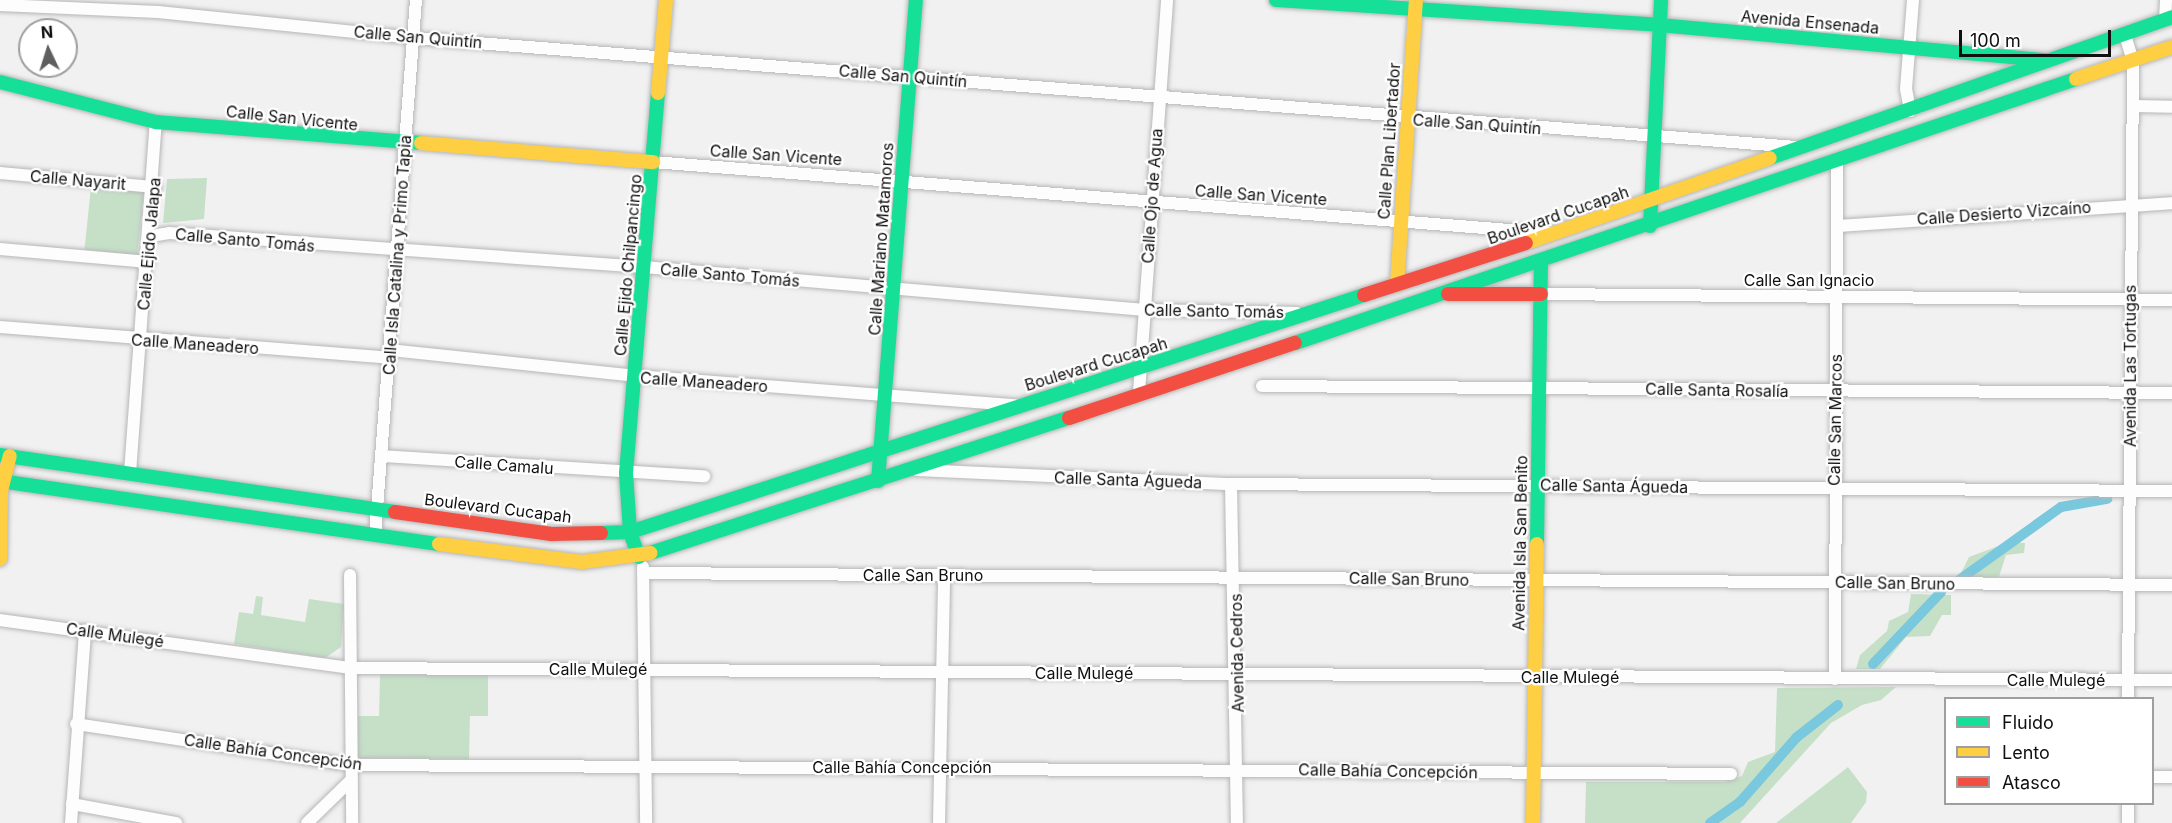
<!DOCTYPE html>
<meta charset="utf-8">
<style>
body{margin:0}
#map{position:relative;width:2172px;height:823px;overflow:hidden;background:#f1f1f2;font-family:Inter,sans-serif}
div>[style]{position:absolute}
.green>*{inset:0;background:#c6e0c8;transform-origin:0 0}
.canal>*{height:10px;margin:-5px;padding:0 5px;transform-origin:5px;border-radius:5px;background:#79c8dd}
.roads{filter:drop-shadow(0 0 2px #b6b6b7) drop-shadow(0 0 2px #b6b6b7)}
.street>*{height:12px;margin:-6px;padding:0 6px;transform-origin:6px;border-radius:6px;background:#fdfdfd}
.fast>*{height:14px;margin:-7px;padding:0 7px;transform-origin:7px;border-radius:7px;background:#16e098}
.slow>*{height:14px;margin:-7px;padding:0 7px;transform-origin:7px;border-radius:7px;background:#ffcf43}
.jam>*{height:14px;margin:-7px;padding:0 7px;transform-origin:7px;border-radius:7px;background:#f24e42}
span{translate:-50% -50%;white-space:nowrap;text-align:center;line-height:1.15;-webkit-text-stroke:4.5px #fff;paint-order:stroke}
.street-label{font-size:16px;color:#101010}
.legend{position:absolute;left:1944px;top:697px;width:210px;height:108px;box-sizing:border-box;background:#fff;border:2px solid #9f9f9f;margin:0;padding:8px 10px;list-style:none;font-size:18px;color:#101010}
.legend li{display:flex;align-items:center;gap:12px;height:30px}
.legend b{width:30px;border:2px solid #9f9f9f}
.north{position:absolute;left:18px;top:18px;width:60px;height:60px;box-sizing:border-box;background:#fff;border:2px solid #9f9f9f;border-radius:50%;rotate:356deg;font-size:16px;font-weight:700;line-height:24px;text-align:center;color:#101010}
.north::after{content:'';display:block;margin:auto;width:21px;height:27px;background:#5f5f5f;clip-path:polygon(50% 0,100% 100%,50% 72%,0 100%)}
.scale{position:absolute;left:1959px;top:30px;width:152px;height:27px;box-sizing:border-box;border:3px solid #101010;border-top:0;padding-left:8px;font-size:18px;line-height:21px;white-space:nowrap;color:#101010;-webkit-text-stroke:4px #fff;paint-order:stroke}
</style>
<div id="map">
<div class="green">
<div style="clip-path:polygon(207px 178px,204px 219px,163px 223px,167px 179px)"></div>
<div style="left:91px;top:187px;width:53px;height:63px;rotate:6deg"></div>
<div style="clip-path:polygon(2009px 542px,2025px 543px,2024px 553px,2006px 555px,1999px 577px,1959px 577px,1969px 557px)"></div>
<div style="clip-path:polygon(1911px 594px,1951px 595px,1951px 615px,1942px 615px,1930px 636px,1906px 637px,1880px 669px,1856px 669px,1860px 655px,1887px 631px,1889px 621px,1908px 612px)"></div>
<div style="clip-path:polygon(256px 596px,263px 597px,261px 615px,305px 622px,309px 599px,344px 604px,341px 647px,325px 658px,234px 644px,239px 612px,253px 614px)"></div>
<div style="clip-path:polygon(380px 674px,488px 675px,488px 716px,470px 716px,469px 759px,358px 758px,358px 716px,379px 716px)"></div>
<div style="clip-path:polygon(1896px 687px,1881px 700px,1862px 705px,1831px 723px,1740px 823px,1585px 823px,1586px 782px,1725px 782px,1742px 776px,1748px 762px,1775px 752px,1777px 688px)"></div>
<div style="clip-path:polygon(1848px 767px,1867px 792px,1866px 802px,1851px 823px,1776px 823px)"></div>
</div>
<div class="canal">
<div style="left:1959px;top:580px;width:125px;rotate:-35.6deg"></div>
<div style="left:2061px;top:507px;width:47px;rotate:-9.9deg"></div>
<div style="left:1873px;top:664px;width:99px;rotate:-46.6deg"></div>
<div style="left:1710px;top:823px;width:37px;rotate:-35deg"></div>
<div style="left:1740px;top:802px;width:86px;rotate:-48.8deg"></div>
<div style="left:1797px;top:737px;width:52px;rotate:-38deg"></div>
</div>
<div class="roads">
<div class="street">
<div style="left:0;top:5px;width:158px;rotate:2.5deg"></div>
<div style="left:158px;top:12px;width:257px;rotate:5.8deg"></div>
<div style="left:414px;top:38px;width:1385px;rotate:4.51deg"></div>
<div style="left:2165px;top:20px;width:20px;rotate:-87deg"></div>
<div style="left:2125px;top:35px;width:28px;rotate:73deg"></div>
<div style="left:2133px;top:62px;width:636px;rotate:90.45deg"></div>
<div style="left:2133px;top:106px;width:39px;rotate:1deg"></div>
<div style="left:1910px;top:111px;width:22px;rotate:-100deg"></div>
<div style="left:1906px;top:89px;width:89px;rotate:-85.5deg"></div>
<div style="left:653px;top:162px;width:898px;rotate:4.54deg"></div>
<div style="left:0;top:173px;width:156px;rotate:5.2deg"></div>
<div style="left:1837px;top:226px;width:336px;rotate:-3.9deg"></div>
<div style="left:151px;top:236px;width:18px;rotate:-9deg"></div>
<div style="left:169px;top:233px;width:476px;rotate:4.1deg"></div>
<div style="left:644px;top:267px;width:503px;rotate:4.91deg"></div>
<div style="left:1145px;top:310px;width:152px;rotate:1.1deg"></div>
<div style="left:0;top:249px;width:149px;rotate:5deg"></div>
<div style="left:1541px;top:294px;width:631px;rotate:0.54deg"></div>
<div style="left:0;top:327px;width:391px;rotate:4.5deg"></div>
<div style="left:390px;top:350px;width:247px;rotate:6deg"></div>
<div style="left:636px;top:376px;width:380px;rotate:4.4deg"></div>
<div style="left:1262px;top:386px;width:910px;rotate:0.44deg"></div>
<div style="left:1139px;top:392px;width:393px;rotate:-85.9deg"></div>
<div style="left:382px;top:456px;width:323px;rotate:3.6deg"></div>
<div style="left:917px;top:470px;width:314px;rotate:2.6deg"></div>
<div style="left:1231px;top:484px;width:941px;rotate:0.43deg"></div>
<div style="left:130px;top:473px;width:352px;rotate:-85.8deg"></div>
<div style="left:1231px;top:484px;width:339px;rotate:89deg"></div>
<div style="left:375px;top:535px;width:537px;rotate:-85.62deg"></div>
<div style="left:643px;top:567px;width:256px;rotate:89.3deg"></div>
<div style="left:645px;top:573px;width:1527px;rotate:0.45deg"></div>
<div style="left:350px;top:575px;width:248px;rotate:89.5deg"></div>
<div style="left:0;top:620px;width:354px;rotate:7.8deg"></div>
<div style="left:351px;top:668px;width:1821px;rotate:0.38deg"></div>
<div style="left:1835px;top:679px;width:518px;rotate:-89.78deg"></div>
<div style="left:76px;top:724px;width:277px;rotate:8.5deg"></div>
<div style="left:350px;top:765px;width:1381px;rotate:0.37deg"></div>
<div style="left:2152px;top:777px;width:20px"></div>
<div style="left:72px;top:804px;width:106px;rotate:10.4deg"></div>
<div style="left:71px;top:823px;width:193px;rotate:-85.8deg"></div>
<div style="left:307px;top:823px;width:62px;rotate:-44.3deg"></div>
<div style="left:939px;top:823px;width:248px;rotate:-88.8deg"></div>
<div style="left:2128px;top:823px;width:19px;rotate:-90deg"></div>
</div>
<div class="fast">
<div style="left:1276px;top:0;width:384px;rotate:3.7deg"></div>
<div style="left:1659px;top:25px;width:390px;rotate:5.2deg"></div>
<div style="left:0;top:82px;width:161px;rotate:14.4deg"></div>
<div style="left:156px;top:122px;width:266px;rotate:4.5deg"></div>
<div style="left:1770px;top:158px;width:426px;rotate:-19.3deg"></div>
<div style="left:1650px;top:226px;width:226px;rotate:-87.2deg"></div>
<div style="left:1295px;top:343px;width:824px;rotate:-18.68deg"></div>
<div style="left:0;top:455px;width:399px;rotate:8.2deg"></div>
<div style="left:0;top:481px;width:443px;rotate:8.2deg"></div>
<div style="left:878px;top:481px;width:482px;rotate:-85.5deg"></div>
<div style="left:601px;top:533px;width:29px;rotate:-2deg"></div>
<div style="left:630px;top:532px;width:771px;rotate:-17.89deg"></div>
<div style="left:1537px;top:544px;width:281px;rotate:-89.2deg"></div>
<div style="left:650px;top:553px;width:440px;rotate:-17.9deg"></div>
<div style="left:639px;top:557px;width:27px;rotate:-110deg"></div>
<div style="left:630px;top:532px;width:59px;rotate:-93.9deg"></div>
<div style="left:626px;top:473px;width:381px;rotate:-85.2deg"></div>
</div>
<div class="slow">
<div style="left:2076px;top:79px;width:101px;rotate:-18.4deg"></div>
<div style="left:658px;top:93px;width:93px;rotate:-85.1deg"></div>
<div style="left:421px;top:143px;width:233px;rotate:4.7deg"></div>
<div style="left:1526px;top:243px;width:258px;rotate:-19.2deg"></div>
<div style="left:1397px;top:285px;width:285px;rotate:-86.2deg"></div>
<div style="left:439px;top:544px;width:144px;rotate:7.2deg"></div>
<div style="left:582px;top:562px;width:69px;rotate:-7.5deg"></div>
<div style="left:0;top:559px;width:68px;rotate:-89.2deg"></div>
<div style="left:1px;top:491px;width:36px;rotate:-76deg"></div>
<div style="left:1533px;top:823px;width:279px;rotate:-89.2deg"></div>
</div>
<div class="jam">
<div style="left:1448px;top:294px;width:93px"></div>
<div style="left:1364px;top:295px;width:170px;rotate:-17.8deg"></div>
<div style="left:1069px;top:418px;width:238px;rotate:-18.4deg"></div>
<div style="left:395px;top:512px;width:158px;rotate:8deg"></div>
<div style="left:551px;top:534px;width:50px;rotate:-1.1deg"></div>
</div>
</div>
<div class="street-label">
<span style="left:1810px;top:22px;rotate:5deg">Avenida Ensenada</span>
<span style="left:418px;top:37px;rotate:5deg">Calle San Quintín</span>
<span style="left:903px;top:76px;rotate:5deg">Calle San Quintín</span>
<span style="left:292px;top:118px;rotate:6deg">Calle San Vicente</span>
<span style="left:1477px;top:124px;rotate:4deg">Calle San Quintín</span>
<span style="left:1389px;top:141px;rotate:-86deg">Calle Plan Libertador</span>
<span style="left:776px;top:155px;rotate:4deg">Calle San Vicente</span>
<span style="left:78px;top:180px;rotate:5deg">Calle Nayarit</span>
<span style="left:1261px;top:195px;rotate:4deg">Calle San Vicente</span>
<span style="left:1152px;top:196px;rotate:-86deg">Calle Ojo de Agua</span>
<span style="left:2004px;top:213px;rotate:-4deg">Calle Desierto Vizcaíno</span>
<span style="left:1558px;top:215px;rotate:-19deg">Boulevard Cucapah</span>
<span style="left:881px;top:239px;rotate:-86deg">Calle Mariano Matamoros</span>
<span style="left:245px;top:240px;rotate:5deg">Calle Santo Tomás</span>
<span style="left:149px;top:244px;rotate:-85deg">Calle Ejido Jalapa</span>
<span style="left:397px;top:255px;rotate:-86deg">Calle Isla Catalina y Primo Tapia</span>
<span style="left:628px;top:265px;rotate:-85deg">Calle Ejido Chilpancingo</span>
<span style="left:730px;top:275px;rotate:5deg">Calle Santo Tomás</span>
<span style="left:1809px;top:280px">Calle San Ignacio</span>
<span style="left:1214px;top:311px;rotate:1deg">Calle Santo Tomás</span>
<span style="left:195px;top:344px;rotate:4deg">Calle Maneadero</span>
<span style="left:1096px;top:364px;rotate:-17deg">Boulevard Cucapah</span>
<span style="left:2130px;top:366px;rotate:-90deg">Avenida Las Tortugas</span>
<span style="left:704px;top:382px;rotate:4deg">Calle Maneadero</span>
<span style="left:1717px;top:390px;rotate:1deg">Calle Santa Rosalía</span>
<span style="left:1835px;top:420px;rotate:-89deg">Calle San Marcos</span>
<span style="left:504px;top:465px;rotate:4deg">Calle Camalu</span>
<span style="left:1128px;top:480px;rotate:2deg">Calle Santa Águeda</span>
<span style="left:1614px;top:486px;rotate:1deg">Calle Santa Águeda</span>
<span style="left:498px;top:508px;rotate:7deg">Boulevard Cucapah</span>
<span style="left:1520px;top:543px;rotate:-89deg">Avenida Isla San Benito</span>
<span style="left:923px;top:575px">Calle San Bruno</span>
<span style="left:1409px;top:579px;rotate:1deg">Calle San Bruno</span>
<span style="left:1895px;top:583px;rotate:1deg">Calle San Bruno</span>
<span style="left:115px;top:635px;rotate:8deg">Calle Mulegé</span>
<span style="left:1237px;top:653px;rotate:-91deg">Avenida Cedros</span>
<span style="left:598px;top:669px">Calle Mulegé</span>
<span style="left:1084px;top:673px">Calle Mulegé</span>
<span style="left:1570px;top:677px">Calle Mulegé</span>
<span style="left:2056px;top:680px">Calle Mulegé</span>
<span style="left:273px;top:752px;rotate:8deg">Calle Bahía Concepción</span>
<span style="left:902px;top:767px">Calle Bahía Concepción</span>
<span style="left:1388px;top:771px;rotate:1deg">Calle Bahía Concepción</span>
</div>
<ul class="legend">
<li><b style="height:8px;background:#16e098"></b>Fluido</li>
<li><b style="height:8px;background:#ffcf43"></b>Lento</li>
<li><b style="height:8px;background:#f24e42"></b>Atasco</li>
</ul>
<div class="north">N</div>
<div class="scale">100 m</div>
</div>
